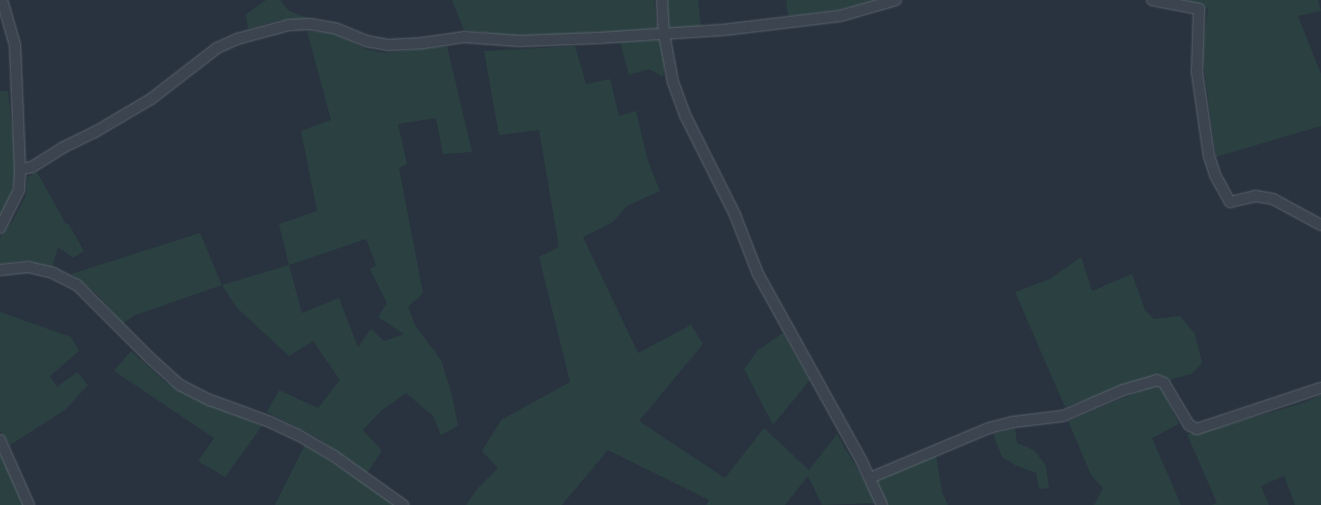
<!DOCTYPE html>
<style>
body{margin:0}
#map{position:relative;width:1321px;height:505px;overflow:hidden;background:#29333f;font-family:"Nunito Sans",sans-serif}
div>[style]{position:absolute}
.green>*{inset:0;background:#2b4041}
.roads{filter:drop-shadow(0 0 1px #5a636c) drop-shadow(0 0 1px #5a636c)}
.street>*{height:10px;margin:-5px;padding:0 5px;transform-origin:5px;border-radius:5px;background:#3c454f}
span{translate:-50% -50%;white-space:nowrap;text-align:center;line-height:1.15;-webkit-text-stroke:5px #212a34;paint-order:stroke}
</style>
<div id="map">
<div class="green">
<div style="clip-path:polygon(266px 0,280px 0,289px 11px,310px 19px,280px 20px,248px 29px,246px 14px)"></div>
<div style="clip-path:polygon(452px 0,654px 0,658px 31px,529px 38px,464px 30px)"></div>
<div style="clip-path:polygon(665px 0,698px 0,701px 26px,669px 29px)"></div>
<div style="clip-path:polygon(786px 0,876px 0,839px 10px,788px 16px)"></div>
<div style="clip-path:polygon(1181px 0,1318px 0,1321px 11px,1298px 16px,1321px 74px,1321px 126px,1216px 157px,1202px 52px,1208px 9px)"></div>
<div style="clip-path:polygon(evenodd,307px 31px,336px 34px,368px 50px,386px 53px,447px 46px,472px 152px,443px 154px,436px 118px,398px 124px,407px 164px,399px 168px,423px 293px,408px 307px,415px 325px,441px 360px,452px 395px,458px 426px,441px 435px,433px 416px,406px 393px,381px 411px,363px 430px,382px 451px,367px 473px,318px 438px,267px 412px,279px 390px,318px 408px,340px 380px,313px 341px,289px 356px,237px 308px,222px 285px,133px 316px,123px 324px,97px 294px,71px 274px,200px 233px,222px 285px,289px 265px,279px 224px,317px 211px,301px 131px,331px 120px,307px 31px,366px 239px,376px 265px,370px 269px,387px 303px,378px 317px,404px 334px,384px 341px,371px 329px,358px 347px,339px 298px,302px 313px,289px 265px,366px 239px)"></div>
<div style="clip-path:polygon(659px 40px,665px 64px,663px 77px,649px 69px,629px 75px,620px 42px)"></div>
<div style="clip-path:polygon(575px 46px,586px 84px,610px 79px,619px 116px,636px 111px,648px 161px,660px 191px,627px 206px,613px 222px,583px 237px,638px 353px,691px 325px,703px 344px,639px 421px,725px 478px,764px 428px,809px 470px,837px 434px,877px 503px,822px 505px,808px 476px,785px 505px,706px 505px,709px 500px,608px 450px,562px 505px,466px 505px,478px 488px,498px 468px,482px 451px,501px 420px,570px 382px,539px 257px,559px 247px,539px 130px,499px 135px,484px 51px)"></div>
<div style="clip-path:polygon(0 91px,8px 91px,16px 167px,12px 191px,0 218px)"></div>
<div style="clip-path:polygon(37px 172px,66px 224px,68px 223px,84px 251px,73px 258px,58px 247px,52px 268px,26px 260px,0 264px,0 238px,14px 219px,26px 195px,27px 177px)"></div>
<div style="clip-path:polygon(1081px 257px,1092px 291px,1132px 274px,1145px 310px,1154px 319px,1180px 316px,1195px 334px,1202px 363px,1191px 374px,1169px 380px,1159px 374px,1065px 407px,1015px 292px,1050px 279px)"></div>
<div style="clip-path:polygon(0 312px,71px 337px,79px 351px,50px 376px,57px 387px,77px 372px,88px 385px,65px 410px,10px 445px,0 431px)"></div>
<div style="clip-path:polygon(783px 333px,810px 380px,773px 425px,744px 369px,758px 350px)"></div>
<div style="clip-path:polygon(131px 351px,164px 381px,192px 397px,262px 426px,225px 477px,198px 461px,214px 438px,114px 371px)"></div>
<div style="clip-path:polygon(1154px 385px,1162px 389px,1179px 424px,1152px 438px,1181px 505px,1094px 505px,1103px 488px,1091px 475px,1068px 421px)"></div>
<div style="clip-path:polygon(1321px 395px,1321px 505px,1295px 505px,1284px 476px,1261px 486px,1269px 505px,1211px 505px,1217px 503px,1187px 434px,1214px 429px,1303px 403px)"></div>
<div style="clip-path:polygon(1015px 428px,1017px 443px,1034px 450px,1046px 466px,1049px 488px,1039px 489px,1036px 473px,1015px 465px,1002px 457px,993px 434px)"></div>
<div style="clip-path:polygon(305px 445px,376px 491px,396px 505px,275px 505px)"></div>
<div style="clip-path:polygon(0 451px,24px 505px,0 505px)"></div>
<div style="clip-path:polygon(936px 455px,942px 492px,948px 505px,887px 505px,875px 481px)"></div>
</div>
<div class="roads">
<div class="street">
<div style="left:662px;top:0;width:34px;rotate:87deg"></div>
<div style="left:664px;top:34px;width:49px;rotate:79.4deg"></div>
<div style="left:673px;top:82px;width:37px;rotate:70deg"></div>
<div style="left:686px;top:117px;width:110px;rotate:63.4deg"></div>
<div style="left:735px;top:215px;width:63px;rotate:68.7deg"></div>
<div style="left:758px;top:274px;width:215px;rotate:61deg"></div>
<div style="left:862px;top:462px;width:47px;rotate:65.1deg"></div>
<div style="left:1152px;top:0;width:48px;rotate:10.8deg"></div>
<div style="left:1199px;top:9px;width:63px;rotate:91.8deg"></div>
<div style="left:1197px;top:72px;width:85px;rotate:81.9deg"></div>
<div style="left:1209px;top:156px;width:20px;rotate:72deg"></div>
<div style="left:1215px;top:175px;width:31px;rotate:61deg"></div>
<div style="left:1230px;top:202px;width:26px;rotate:-13deg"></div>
<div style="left:1255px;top:196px;width:18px;rotate:9deg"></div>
<div style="left:1273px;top:199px;width:55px;rotate:28.4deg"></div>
<div style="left:20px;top:169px;width:12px;rotate:-9deg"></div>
<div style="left:32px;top:167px;width:36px;rotate:-32deg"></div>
<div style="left:62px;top:148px;width:37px;rotate:-26deg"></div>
<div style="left:95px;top:132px;width:65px;rotate:-30.5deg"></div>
<div style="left:151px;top:99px;width:83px;rotate:-37.7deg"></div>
<div style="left:217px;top:48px;width:22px;rotate:-24deg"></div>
<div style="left:237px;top:39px;width:54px;rotate:-15.1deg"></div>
<div style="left:289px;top:25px;width:21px;rotate:-3deg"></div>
<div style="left:310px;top:24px;width:27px;rotate:10deg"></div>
<div style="left:337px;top:29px;width:31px;rotate:22deg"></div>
<div style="left:366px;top:41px;width:22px;rotate:10deg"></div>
<div style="left:388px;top:45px;width:35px;rotate:-3deg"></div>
<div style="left:423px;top:43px;width:41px;rotate:-8.3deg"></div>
<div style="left:464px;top:37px;width:56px;rotate:4.1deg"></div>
<div style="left:520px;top:41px;width:78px;rotate:-2.2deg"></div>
<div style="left:598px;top:38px;width:125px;rotate:-3.7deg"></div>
<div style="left:723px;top:30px;width:76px;rotate:-6.8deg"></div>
<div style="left:798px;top:21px;width:42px;rotate:-6.8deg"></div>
<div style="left:840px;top:16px;width:58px;rotate:-15.9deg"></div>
<div style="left:0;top:228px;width:42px;rotate:-63.4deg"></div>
<div style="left:19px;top:190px;width:21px;rotate:-87deg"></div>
<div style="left:20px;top:169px;width:124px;rotate:-92.3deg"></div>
<div style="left:15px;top:45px;width:47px;rotate:-106.1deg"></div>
<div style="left:0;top:270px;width:28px;rotate:-6deg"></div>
<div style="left:28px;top:267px;width:26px;rotate:13deg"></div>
<div style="left:53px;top:273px;width:27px;rotate:27deg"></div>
<div style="left:77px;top:285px;width:105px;rotate:45deg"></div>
<div style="left:151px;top:359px;width:39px;rotate:42deg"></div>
<div style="left:180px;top:385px;width:34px;rotate:27deg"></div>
<div style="left:210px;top:400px;width:64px;rotate:20.1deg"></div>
<div style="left:270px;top:422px;width:31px;rotate:25deg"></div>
<div style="left:298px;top:435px;width:42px;rotate:30.3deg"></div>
<div style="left:334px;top:456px;width:85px;rotate:35.4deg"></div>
<div style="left:0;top:440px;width:71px;rotate:66deg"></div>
<div style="left:870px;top:478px;width:129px;rotate:-22.8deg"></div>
<div style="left:989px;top:428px;width:25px;rotate:-14deg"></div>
<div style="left:1013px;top:422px;width:50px;rotate:-6.8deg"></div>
<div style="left:1063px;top:416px;width:65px;rotate:-23.4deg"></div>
<div style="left:1123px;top:390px;width:35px;rotate:-16deg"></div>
<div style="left:1157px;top:380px;width:8px;rotate:23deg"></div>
<div style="left:1164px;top:383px;width:49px;rotate:59.2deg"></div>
<div style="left:1189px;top:425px;width:9px;rotate:27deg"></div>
<div style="left:1197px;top:429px;width:131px;rotate:-18.3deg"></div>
</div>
</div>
</div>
